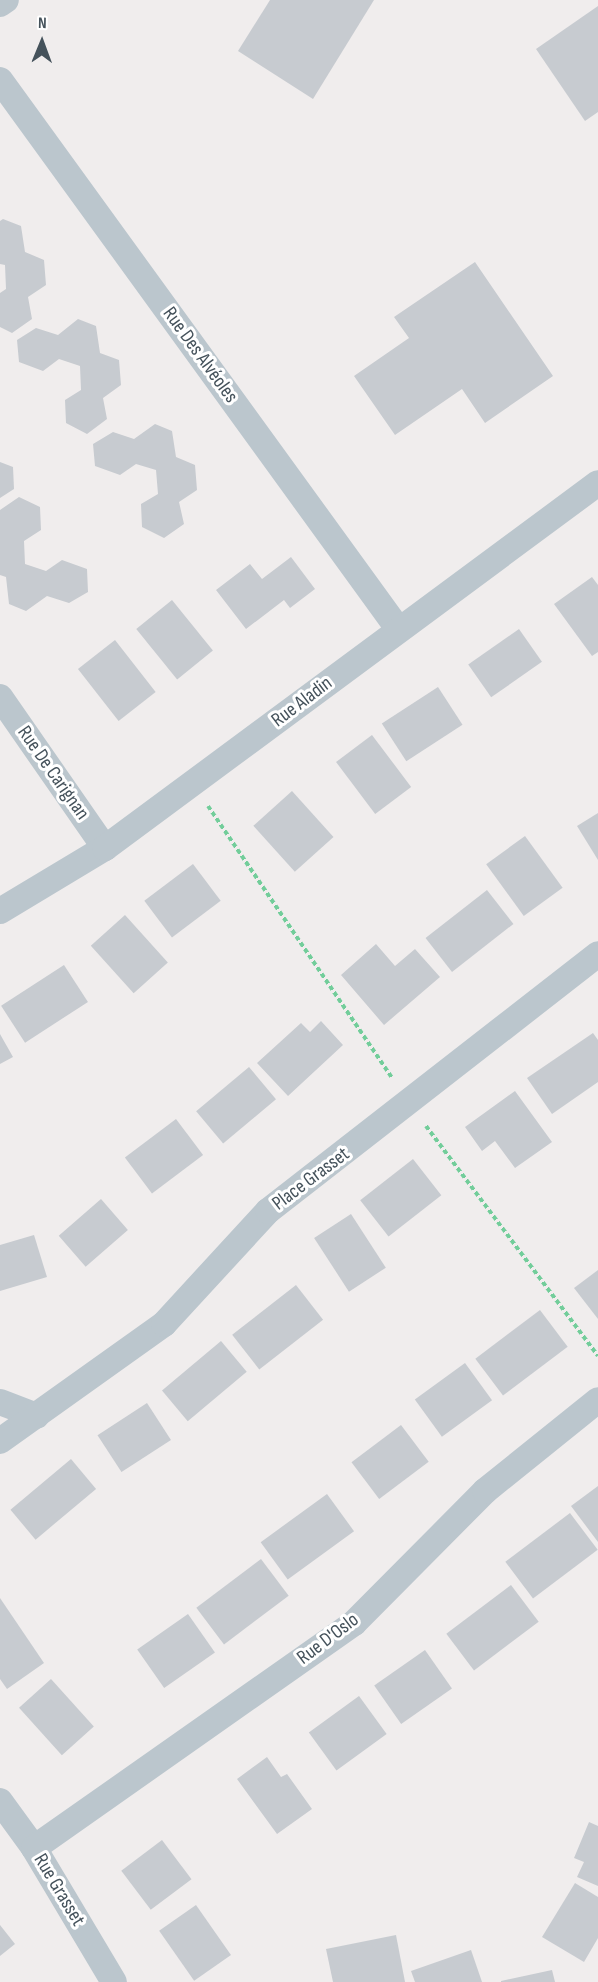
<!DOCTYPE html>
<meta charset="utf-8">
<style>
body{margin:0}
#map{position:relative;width:598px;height:1982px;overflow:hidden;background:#f0eded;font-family:"Sofia Sans Condensed",sans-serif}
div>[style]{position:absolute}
.building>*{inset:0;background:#c7cbd0;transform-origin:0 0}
.path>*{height:4px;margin-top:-2px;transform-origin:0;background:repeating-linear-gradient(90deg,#72cd9a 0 4.5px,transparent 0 7.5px)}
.street>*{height:26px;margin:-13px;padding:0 13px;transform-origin:13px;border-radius:13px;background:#bbc6cd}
span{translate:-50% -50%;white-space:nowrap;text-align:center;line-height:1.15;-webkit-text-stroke:6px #fff;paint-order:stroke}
.street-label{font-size:20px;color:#45525b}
.north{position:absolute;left:12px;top:12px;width:60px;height:60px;-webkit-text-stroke:4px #fff;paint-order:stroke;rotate:1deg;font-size:16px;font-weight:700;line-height:24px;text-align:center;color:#45525b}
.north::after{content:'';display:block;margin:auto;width:21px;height:27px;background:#45525b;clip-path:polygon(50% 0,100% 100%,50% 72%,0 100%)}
</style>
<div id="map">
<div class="building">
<div style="clip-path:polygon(270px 0,374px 0,313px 99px,238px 51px)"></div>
<div style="clip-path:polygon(598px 6px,598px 112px,585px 121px,536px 49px)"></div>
<div style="clip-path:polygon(3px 219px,21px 226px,25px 252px,44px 260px,46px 285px,28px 297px,32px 319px,12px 333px,0 327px,0 293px,6px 289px,5px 265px,0 264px,0 221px)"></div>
<div style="clip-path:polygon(475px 262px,553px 376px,485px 423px,462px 389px,395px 435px,354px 376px,409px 338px,394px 317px)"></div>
<div style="clip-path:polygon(78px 319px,96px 326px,100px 353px,119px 360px,121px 385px,103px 398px,107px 419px,87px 434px,66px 423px,65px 400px,81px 390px,80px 366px,59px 359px,43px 371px,19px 362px,17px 340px,36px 328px,58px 335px)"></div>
<div style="clip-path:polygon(155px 424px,172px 431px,176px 457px,195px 465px,197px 490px,179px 502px,184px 524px,164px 538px,142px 527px,141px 504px,158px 494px,156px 470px,136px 464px,120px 475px,95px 466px,93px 444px,113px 432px,134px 439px)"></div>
<div style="clip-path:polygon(0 462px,13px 467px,14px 489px,0 498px)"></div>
<div style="clip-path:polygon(19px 497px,40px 507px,41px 530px,24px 541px,25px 564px,46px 571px,62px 560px,87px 569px,88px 592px,69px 603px,47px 596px,26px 611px,9px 604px,6px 577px,0 575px,0 510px)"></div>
<div style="clip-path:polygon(291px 557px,315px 589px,290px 608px,284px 600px,246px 629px,216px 590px,250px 564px,262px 579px)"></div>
<div style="clip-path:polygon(592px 577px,598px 585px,598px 652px,592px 656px,554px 604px)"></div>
<div style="left:172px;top:600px;width:65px;height:46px;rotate:51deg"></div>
<div style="left:519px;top:629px;width:40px;height:62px;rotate:55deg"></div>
<div style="left:115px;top:640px;width:66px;height:47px;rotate:52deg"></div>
<div style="left:438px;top:687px;width:45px;height:67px;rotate:57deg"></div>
<div style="left:372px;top:735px;width:65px;height:45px;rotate:53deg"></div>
<div style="left:292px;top:791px;width:62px;height:52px;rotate:48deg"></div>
<div style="clip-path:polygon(598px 813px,598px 860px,577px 826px)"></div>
<div style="left:525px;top:836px;width:64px;height:48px;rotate:54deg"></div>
<div style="left:193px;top:864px;width:46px;height:61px;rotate:53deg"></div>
<div style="left:487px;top:890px;width:43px;height:78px;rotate:52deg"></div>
<div style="left:125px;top:915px;width:64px;height:46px;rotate:48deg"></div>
<div style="clip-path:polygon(376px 944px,395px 966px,415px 949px,440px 977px,384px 1025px,341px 975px)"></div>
<div style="left:64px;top:965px;width:44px;height:75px;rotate:57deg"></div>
<div style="clip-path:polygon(321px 1021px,343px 1045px,288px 1096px,257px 1063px,301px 1023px,310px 1032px)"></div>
<div style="clip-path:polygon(593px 1033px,598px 1040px,598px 1082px,552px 1114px,527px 1078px)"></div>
<div style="clip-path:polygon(0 1034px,13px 1057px,0 1064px)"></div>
<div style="left:249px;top:1067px;width:42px;height:69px;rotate:50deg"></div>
<div style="clip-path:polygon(515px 1091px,552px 1142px,515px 1168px,495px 1141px,482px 1151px,465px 1127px)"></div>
<div style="left:176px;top:1119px;width:45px;height:64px;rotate:53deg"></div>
<div style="left:413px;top:1159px;width:46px;height:67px;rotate:52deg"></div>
<div style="left:101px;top:1199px;width:41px;height:56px;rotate:49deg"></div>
<div style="left:351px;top:1214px;width:64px;height:44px;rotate:57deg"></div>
<div style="clip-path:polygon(34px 1235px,47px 1277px,0 1291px,0 1245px)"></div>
<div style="clip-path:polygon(598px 1270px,598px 1319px,574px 1288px)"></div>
<div style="left:296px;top:1285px;width:44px;height:81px;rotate:52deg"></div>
<div style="left:540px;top:1310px;width:46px;height:81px;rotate:53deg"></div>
<div style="left:221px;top:1341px;width:40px;height:77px;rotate:50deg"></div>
<div style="left:465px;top:1363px;width:46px;height:62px;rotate:54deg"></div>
<div style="left:147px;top:1403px;width:44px;height:59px;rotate:57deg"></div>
<div style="left:401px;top:1425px;width:46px;height:62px;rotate:53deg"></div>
<div style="left:71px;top:1459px;width:39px;height:79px;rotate:50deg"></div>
<div style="clip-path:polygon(598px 1486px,598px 1542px,571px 1506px)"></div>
<div style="left:327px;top:1494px;width:46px;height:82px;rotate:54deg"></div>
<div style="left:570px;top:1513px;width:46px;height:81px;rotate:53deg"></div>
<div style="left:261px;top:1559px;width:46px;height:81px;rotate:53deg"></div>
<div style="left:511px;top:1585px;width:46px;height:81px;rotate:53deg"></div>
<div style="clip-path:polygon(0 1598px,44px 1663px,7px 1689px,0 1679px)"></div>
<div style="left:188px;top:1614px;width:47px;height:62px;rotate:55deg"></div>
<div style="left:425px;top:1650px;width:47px;height:62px;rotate:55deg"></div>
<div style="left:51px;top:1679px;width:64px;height:43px;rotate:48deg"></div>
<div style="left:359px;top:1696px;width:47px;height:62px;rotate:54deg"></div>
<div style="clip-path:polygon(267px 1757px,281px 1777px,287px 1774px,312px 1809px,277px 1834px,237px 1779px)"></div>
<div style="clip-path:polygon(589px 1822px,598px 1826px,598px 1886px,577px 1877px,584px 1862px,574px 1858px)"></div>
<div style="left:162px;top:1840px;width:49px;height:51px;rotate:53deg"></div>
<div style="clip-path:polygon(575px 1883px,598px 1897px,598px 1938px,584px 1962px,542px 1937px)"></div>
<div style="left:196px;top:1905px;width:61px;height:45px;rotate:55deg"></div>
<div style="clip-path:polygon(0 1925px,15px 1944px,0 1956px)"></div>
<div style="clip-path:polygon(396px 1935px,405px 1982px,333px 1982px,326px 1949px)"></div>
<div style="clip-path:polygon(471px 1950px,482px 1982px,415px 1982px,411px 1971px)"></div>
<div style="clip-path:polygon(552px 1970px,555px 1982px,501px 1982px,501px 1981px)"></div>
</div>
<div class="path">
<div style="left:208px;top:806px;width:328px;rotate:55.9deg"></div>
<div style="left:426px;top:1126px;width:287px;rotate:53.2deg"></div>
</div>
<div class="street">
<div style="left:0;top:4px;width:7px;rotate:-34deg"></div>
<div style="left:0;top:80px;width:679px;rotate:54.04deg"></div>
<div style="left:0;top:697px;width:184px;rotate:55.2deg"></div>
<div style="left:0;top:911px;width:122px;rotate:-31deg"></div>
<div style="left:105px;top:848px;width:613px;rotate:-36.51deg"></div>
<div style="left:0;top:1402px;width:39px;rotate:21deg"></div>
<div style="left:0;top:1441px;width:201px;rotate:-35.5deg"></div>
<div style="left:164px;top:1324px;width:154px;rotate:-47.4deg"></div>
<div style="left:268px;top:1211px;width:418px;rotate:-37.9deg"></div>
<div style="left:0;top:1801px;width:58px;rotate:54.1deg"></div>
<div style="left:34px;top:1848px;width:156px;rotate:59.2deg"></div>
<div style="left:34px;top:1848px;width:391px;rotate:-35.1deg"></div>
<div style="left:354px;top:1623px;width:186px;rotate:-45.2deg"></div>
<div style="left:485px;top:1491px;width:145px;rotate:-38.8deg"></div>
</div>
<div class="street-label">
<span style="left:200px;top:355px;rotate:54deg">Rue Des Alvéoles</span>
<span style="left:302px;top:702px;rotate:-37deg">Rue Aladin</span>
<span style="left:53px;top:773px;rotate:55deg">Rue De Carignan</span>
<span style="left:311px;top:1179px;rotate:-37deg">Place Grasset</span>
<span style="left:328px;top:1639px;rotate:-37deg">Rue D'Oslo</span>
<span style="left:59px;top:1890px;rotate:59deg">Rue Grasset</span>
</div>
<div class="north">N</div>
</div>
